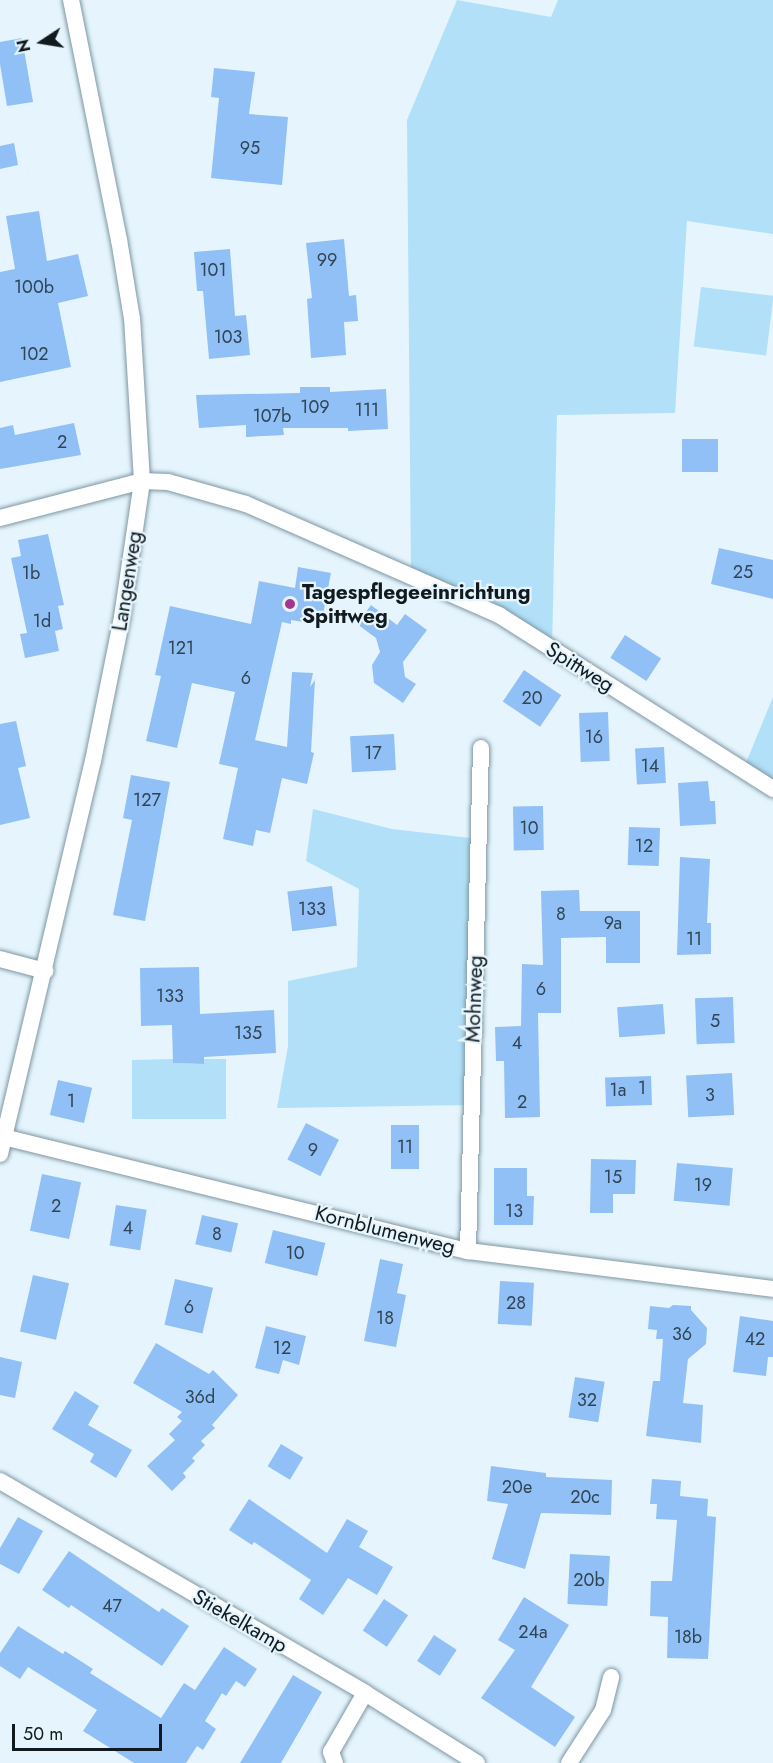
<!DOCTYPE html>
<style>
body{margin:0}
#map{position:relative;width:773px;height:1763px;overflow:hidden;background:#e6f5fd;font-family:Jost,sans-serif}
div>[style]{position:absolute}
.green>*{inset:0;background:#b1e0f8;transform-origin:0 0}
.building>*{inset:0;background:#90c0f5;transform-origin:0 0}
.roads{filter:drop-shadow(0 0 2px #7f96a3) drop-shadow(0 0 2px #7f96a3)}
.minor>*{height:16px;margin:-8px;padding:0 8px;transform-origin:8px;border-radius:8px;background:#fff}
.dots>*{width:16px;height:16px;translate:-50% -50%;box-sizing:border-box;border:3px solid #e6f5fd;border-radius:50%}
span{translate:-50% -50%;white-space:nowrap;text-align:center;line-height:1.15;-webkit-text-stroke:4.5px #e6f5fd;paint-order:stroke}
.number-label{font-size:18px;color:#314454}
.number-label span{-webkit-text-stroke-width:0}
.street-label{font-size:21px;color:#111a1e}
.poi-label{font-size:21px;color:#111a1e;font-weight:700}
.left{translate:0 -50%;text-align:left}
.north{position:absolute;left:12px;top:12px;width:60px;height:60px;-webkit-text-stroke:4px #e6f5fd;paint-order:stroke;rotate:258deg;font-size:16px;font-weight:700;line-height:24px;text-align:center;color:#111a1e}
.north::after{content:'';display:block;margin:auto;width:21px;height:27px;background:#111a1e;clip-path:polygon(50% 0,100% 100%,50% 72%,0 100%)}
.scale{position:absolute;left:12px;top:1724px;width:150px;height:27px;box-sizing:border-box;border:3px solid #111a1e;border-top:0;padding-left:8px;font-size:18px;line-height:21px;white-space:nowrap;color:#111a1e;-webkit-text-stroke:4px #e6f5fd;paint-order:stroke}
</style>
<div id="map">
<div class="green">
<div style="clip-path:polygon(457px 0,551px 17px,558px 0,773px 0,773px 234px,687px 221px,675px 413px,557px 415px,552px 649px,411px 575px,407px 120px)"></div>
<div style="left:701px;top:287px;width:73px;height:60px;rotate:7deg"></div>
<div style="clip-path:polygon(773px 697px,773px 789px,743px 770px)"></div>
<div style="clip-path:polygon(313px 809px,392px 829px,479px 839px,471px 1105px,277px 1108px,288px 1046px,288px 981px,357px 967px,359px 889px,306px 861px)"></div>
<div style="clip-path:polygon(173px 1059px,173px 1063px,204px 1064px,204px 1059px,226px 1059px,226px 1119px,132px 1119px,132px 1060px)"></div>
</div>
<div class="building">
<div style="clip-path:polygon(22px 38px,33px 102px,7px 106px,0 64px,0 42px)"></div>
<div style="clip-path:polygon(214px 68px,255px 72px,249px 114px,288px 117px,282px 185px,211px 178px,219px 98px,211px 97px)"></div>
<div style="clip-path:polygon(14px 143px,18px 165px,0 169px,0 146px)"></div>
<div style="clip-path:polygon(39px 211px,47px 261px,78px 254px,88px 296px,58px 303px,71px 367px,0 382px,0 272px,15px 269px,6px 216px)"></div>
<div style="clip-path:polygon(344px 239px,349px 296px,356px 295px,358px 321px,344px 322px,346px 355px,311px 358px,307px 299px,312px 298px,306px 243px)"></div>
<div style="clip-path:polygon(230px 249px,235px 316px,246px 315px,250px 355px,209px 359px,203px 291px,197px 291px,194px 252px)"></div>
<div style="clip-path:polygon(300px 387px,330px 387px,330px 392px,386px 389px,388px 429px,348px 431px,348px 428px,283px 428px,284px 435px,246px 437px,246px 425px,199px 428px,196px 395px,300px 393px)"></div>
<div style="clip-path:polygon(74px 423px,81px 455px,0 469px,0 428px,13px 425px,15px 435px)"></div>
<div style="left:682px;top:439px;width:36px;height:33px"></div>
<div style="clip-path:polygon(48px 534px,64px 605px,58px 606px,63px 629px,55px 631px,59px 651px,25px 658px,20px 634px,27px 633px,11px 558px,21px 556px,18px 540px)"></div>
<div style="clip-path:polygon(719px 548px,773px 560px,773px 599px,711px 584px)"></div>
<div style="clip-path:polygon(298px 567px,331px 573px,321px 625px,291px 620px,291px 624px,282px 622px,255px 740px,287px 747px,292px 672px,313px 673px,310px 687px,315px 680px,311px 752px,314px 753px,307px 784px,282px 778px,270px 833px,256px 830px,253px 846px,223px 839px,238px 768px,219px 764px,235px 692px,192px 683px,177px 748px,146px 741px,161px 676px,155px 675px,170px 606px,251px 624px,259px 581px,295px 588px)"></div>
<div style="clip-path:polygon(371px 605px,397px 625px,405px 614px,427px 630px,403px 662px,405px 677px,416px 684px,403px 703px,374px 683px,372px 665px,380px 652px,376px 638px,357px 624px)"></div>
<div style="left:625px;top:635px;width:43px;height:27px;rotate:33deg"></div>
<div style="left:524px;top:670px;width:45px;height:38px;rotate:34deg"></div>
<div style="left:608px;top:712px;width:49px;height:29px;rotate:88deg"></div>
<div style="clip-path:polygon(16px 721px,26px 766px,18px 768px,30px 818px,0 825px,0 724px)"></div>
<div style="left:394px;top:734px;width:36px;height:44px;rotate:87deg"></div>
<div style="left:664px;top:747px;width:36px;height:29px;rotate:87deg"></div>
<div style="clip-path:polygon(131px 775px,170px 782px,145px 921px,113px 915px,132px 820px,123px 818px)"></div>
<div style="clip-path:polygon(708px 781px,710px 801px,715px 801px,716px 824px,680px 826px,678px 783px)"></div>
<div style="left:543px;top:806px;width:44px;height:30px;rotate:89deg"></div>
<div style="left:629px;top:827px;width:31px;height:38px;rotate:2deg"></div>
<div style="clip-path:polygon(680px 857px,710px 859px,707px 923px,711px 923px,711px 954px,677px 955px)"></div>
<div style="left:332px;top:886px;width:40px;height:45px;rotate:83deg"></div>
<div style="clip-path:polygon(579px 890px,580px 911px,640px 911px,640px 963px,606px 963px,606px 937px,561px 938px,561px 1013px,538px 1013px,540px 1117px,505px 1118px,504px 1061px,496px 1061px,495px 1027px,521px 1026px,522px 964px,543px 965px,541px 891px)"></div>
<div style="clip-path:polygon(199px 967px,200px 1014px,274px 1010px,276px 1053px,204px 1057px,204px 1064px,173px 1063px,172px 1025px,141px 1026px,140px 968px)"></div>
<div style="left:733px;top:997px;width:46px;height:38px;rotate:88deg"></div>
<div style="left:663px;top:1004px;width:30px;height:46px;rotate:86deg"></div>
<div style="left:732px;top:1073px;width:42px;height:46px;rotate:87deg"></div>
<div style="left:651px;top:1076px;width:29px;height:46px;rotate:88deg"></div>
<div style="left:58px;top:1080px;width:35px;height:36px;rotate:13deg"></div>
<div style="left:306px;top:1123px;width:37px;height:41px;rotate:27deg"></div>
<div style="left:391px;top:1125px;width:28px;height:44px"></div>
<div style="clip-path:polygon(591px 1159px,636px 1160px,635px 1194px,613px 1194px,613px 1213px,590px 1213px)"></div>
<div style="left:677px;top:1163px;width:56px;height:38px;rotate:5deg"></div>
<div style="clip-path:polygon(494px 1168px,527px 1168px,527px 1196px,534px 1196px,533px 1225px,494px 1225px)"></div>
<div style="left:42px;top:1174px;width:40px;height:58px;rotate:12deg"></div>
<div style="left:116px;top:1205px;width:31px;height:41px;rotate:9deg"></div>
<div style="left:202px;top:1215px;width:37px;height:30px;rotate:13deg"></div>
<div style="left:273px;top:1230px;width:54px;height:34px;rotate:14deg"></div>
<div style="clip-path:polygon(380px 1259px,403px 1264px,397px 1293px,406px 1295px,396px 1347px,364px 1341px)"></div>
<div style="left:33px;top:1275px;width:37px;height:58px;rotate:13deg"></div>
<div style="left:175px;top:1279px;width:39px;height:47px;rotate:13deg"></div>
<div style="left:500px;top:1281px;width:34px;height:43px;rotate:3deg"></div>
<div style="clip-path:polygon(673px 1305px,691px 1306px,691px 1310px,707px 1328px,706px 1344px,688px 1359px,683px 1403px,703px 1405px,701px 1443px,646px 1436px,653px 1381px,660px 1381px,663px 1339px,656px 1339px,657px 1330px,648px 1329px,650px 1306px,669px 1308px)"></div>
<div style="clip-path:polygon(740px 1316px,773px 1321px,773px 1357px,768px 1357px,766px 1376px,733px 1372px)"></div>
<div style="clip-path:polygon(266px 1326px,306px 1336px,299px 1365px,283px 1360px,279px 1374px,255px 1368px)"></div>
<div style="clip-path:polygon(156px 1343px,209px 1374px,213px 1370px,238px 1395px,212px 1425px,215px 1428px,201px 1441px,205px 1445px,192px 1458px,195px 1461px,183px 1473px,186px 1477px,172px 1491px,147px 1466px,175px 1440px,169px 1434px,182px 1421px,177px 1417px,182px 1412px,133px 1383px)"></div>
<div style="clip-path:polygon(0 1357px,22px 1362px,15px 1398px,0 1395px)"></div>
<div style="left:575px;top:1377px;width:30px;height:41px;rotate:9deg"></div>
<div style="clip-path:polygon(75px 1391px,99px 1406px,88px 1425px,132px 1450px,116px 1478px,90px 1462px,94px 1454px,52px 1429px)"></div>
<div style="left:281px;top:1444px;width:26px;height:26px;rotate:31deg"></div>
<div style="clip-path:polygon(491px 1466px,546px 1473px,546px 1477px,612px 1480px,611px 1515px,541px 1513px,525px 1569px,492px 1559px,508px 1504px,487px 1501px)"></div>
<div style="clip-path:polygon(652px 1479px,681px 1481px,680px 1496px,708px 1499px,707px 1516px,716px 1517px,708px 1659px,667px 1658px,668px 1617px,650px 1616px,651px 1581px,672px 1581px,677px 1520px,656px 1519px,657px 1504px,650px 1504px)"></div>
<div style="clip-path:polygon(249px 1499px,327px 1553px,347px 1519px,368px 1531px,359px 1547px,393px 1567px,377px 1595px,348px 1578px,323px 1615px,299px 1599px,311px 1580px,254px 1542px,252px 1545px,229px 1530px)"></div>
<div style="clip-path:polygon(18px 1517px,43px 1531px,19px 1574px,0 1564px,0 1548px)"></div>
<div style="clip-path:polygon(69px 1551px,159px 1612px,162px 1608px,189px 1626px,162px 1666px,71px 1605px,69px 1608px,42px 1590px)"></div>
<div style="left:570px;top:1554px;width:40px;height:50px;rotate:3deg"></div>
<div style="clip-path:polygon(524px 1597px,569px 1625px,531px 1687px,575px 1717px,555px 1747px,481px 1698px,515px 1650px,498px 1640px)"></div>
<div style="left:384px;top:1599px;width:29px;height:38px;rotate:34deg"></div>
<div style="clip-path:polygon(18px 1626px,63px 1654px,65px 1651px,93px 1669px,90px 1673px,161px 1718px,184px 1683px,195px 1690px,224px 1647px,257px 1669px,245px 1687px,236px 1681px,226px 1696px,222px 1693px,205px 1721px,216px 1729px,203px 1750px,197px 1746px,186px 1763px,134px 1763px,83px 1731px,97px 1710px,28px 1667px,20px 1679px,0 1666px,0 1653px)"></div>
<div style="left:434px;top:1635px;width:27px;height:31px;rotate:33deg"></div>
<div style="clip-path:polygon(293px 1675px,322px 1692px,281px 1763px,240px 1763px)"></div>
</div>
<div class="roads">
<div class="minor">
<div style="left:0;top:518px;width:147px;rotate:-14.6deg"></div>
<div style="left:142px;top:481px;width:26px;rotate:2deg"></div>
<div style="left:168px;top:482px;width:81px;rotate:15.8deg"></div>
<div style="left:246px;top:504px;width:276px;rotate:23.7deg"></div>
<div style="left:499px;top:615px;width:325px;rotate:32.4deg"></div>
<div style="left:0;top:959px;width:47px;rotate:14.9deg"></div>
<div style="left:3px;top:1137px;width:479px;rotate:13.8deg"></div>
<div style="left:468px;top:1251px;width:307px;rotate:7.1deg"></div>
<div style="left:0;top:1154px;width:404px;rotate:-76.7deg"></div>
<div style="left:93px;top:761px;width:147px;rotate:-78.6deg"></div>
<div style="left:122px;top:617px;width:137px;rotate:-81.6deg"></div>
<div style="left:142px;top:481px;width:162px;rotate:-93.5deg"></div>
<div style="left:132px;top:319px;width:80px;rotate:-99.3deg"></div>
<div style="left:119px;top:240px;width:245px;rotate:-101.3deg"></div>
<div style="left:468px;top:1251px;width:503px;rotate:-88.52deg"></div>
<div style="left:0;top:1481px;width:422px;rotate:30.1deg"></div>
<div style="left:365px;top:1693px;width:132px;rotate:32deg"></div>
<div style="left:335px;top:1763px;width:12px;rotate:-110deg"></div>
<div style="left:331px;top:1752px;width:68px;rotate:-60deg"></div>
<div style="left:569px;top:1763px;width:63px;rotate:-57.3deg"></div>
<div style="left:603px;top:1710px;width:34px;rotate:-76deg"></div>
</div>
</div>
<div class="dots">
<div style="left:290px;top:604px;background:#a53592"></div>
</div>
<div class="number-label">
<span style="left:250px;top:148px">95</span>
<span style="left:327px;top:260px">99</span>
<span style="left:213px;top:270px">101</span>
<span style="left:34px;top:287px">100b</span>
<span style="left:228px;top:337px">103</span>
<span style="left:34px;top:354px">102</span>
<span style="left:315px;top:407px">109</span>
<span style="left:367px;top:410px">111</span>
<span style="left:272px;top:416px">107b</span>
<span style="left:62px;top:442px">2</span>
<span style="left:743px;top:572px">25</span>
<span style="left:31px;top:573px">1b</span>
<span style="left:42px;top:621px">1d</span>
<span style="left:181px;top:648px">121</span>
<span style="left:246px;top:678px">6</span>
<span style="left:532px;top:698px">20</span>
<span style="left:594px;top:737px">16</span>
<span style="left:373px;top:753px">17</span>
<span style="left:650px;top:766px">14</span>
<span style="left:147px;top:800px">127</span>
<span style="left:529px;top:828px">10</span>
<span style="left:644px;top:846px">12</span>
<span style="left:312px;top:909px">133</span>
<span style="left:561px;top:914px">8</span>
<span style="left:613px;top:923px">9a</span>
<span style="left:694px;top:939px">11</span>
<span style="left:541px;top:989px">6</span>
<span style="left:170px;top:996px">133</span>
<span style="left:715px;top:1021px">5</span>
<span style="left:248px;top:1033px">135</span>
<span style="left:517px;top:1043px">4</span>
<span style="left:642px;top:1088px">1</span>
<span style="left:618px;top:1090px">1a</span>
<span style="left:710px;top:1095px">3</span>
<span style="left:71px;top:1101px">1</span>
<span style="left:522px;top:1102px">2</span>
<span style="left:405px;top:1147px">11</span>
<span style="left:313px;top:1150px">9</span>
<span style="left:613px;top:1177px">15</span>
<span style="left:703px;top:1185px">19</span>
<span style="left:56px;top:1206px">2</span>
<span style="left:514px;top:1211px">13</span>
<span style="left:128px;top:1228px">4</span>
<span style="left:217px;top:1234px">8</span>
<span style="left:295px;top:1253px">10</span>
<span style="left:516px;top:1303px">28</span>
<span style="left:189px;top:1307px">6</span>
<span style="left:385px;top:1318px">18</span>
<span style="left:682px;top:1334px">36</span>
<span style="left:755px;top:1339px">42</span>
<span style="left:282px;top:1348px">12</span>
<span style="left:200px;top:1397px">36d</span>
<span style="left:587px;top:1400px">32</span>
<span style="left:517px;top:1487px">20e</span>
<span style="left:585px;top:1497px">20c</span>
<span style="left:589px;top:1580px">20b</span>
<span style="left:112px;top:1606px">47</span>
<span style="left:533px;top:1632px">24a</span>
<span style="left:688px;top:1637px">18b</span>
</div>
<div class="street-label">
<span style="left:127px;top:581px;rotate:-81deg">Langenweg</span>
<span style="left:580px;top:667px;rotate:32deg">Spittweg</span>
<span style="left:474px;top:999px;rotate:-88deg">Mohnweg</span>
<span style="left:385px;top:1230px;rotate:14deg">Kornblumenweg</span>
<span style="left:240px;top:1621px;rotate:30deg">Stiekelkamp</span>
</div>
<div class="poi-label">
<span class="left" style="left:302px;top:604px">Tagespflegeeinrichtung<br>Spittweg</span>
</div>
<div class="north">N</div>
<div class="scale">50 m</div>
</div>
